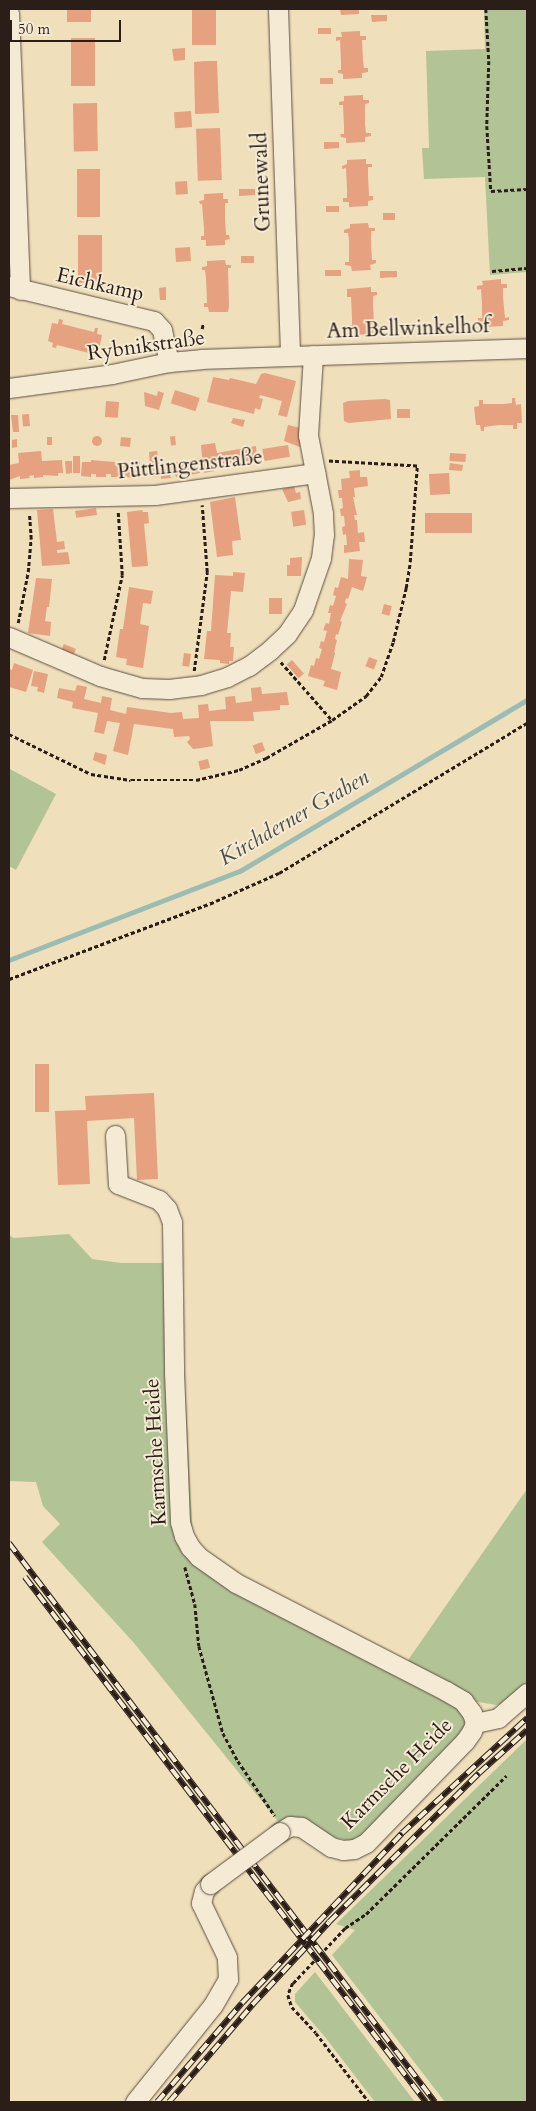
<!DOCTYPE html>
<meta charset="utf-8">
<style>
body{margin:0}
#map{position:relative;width:536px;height:2111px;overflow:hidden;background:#efdfbb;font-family:Cardo,serif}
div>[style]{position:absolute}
.green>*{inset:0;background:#b2c396}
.stream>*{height:4.5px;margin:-2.25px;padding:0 2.25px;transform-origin:2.25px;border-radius:2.25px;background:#9abcb4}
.building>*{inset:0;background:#e5a180;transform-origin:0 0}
.round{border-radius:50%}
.path>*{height:2.5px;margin-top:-1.25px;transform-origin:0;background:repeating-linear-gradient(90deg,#2b1e18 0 4px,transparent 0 6.5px)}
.roads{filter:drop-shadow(0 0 1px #5c4e41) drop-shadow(0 0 1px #5c4e41)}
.minor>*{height:19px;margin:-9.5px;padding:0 9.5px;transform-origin:9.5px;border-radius:9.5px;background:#f5ead3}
.rail>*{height:5.5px;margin-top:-2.75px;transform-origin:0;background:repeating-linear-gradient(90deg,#f5ead3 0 11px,#2b1e18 0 22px);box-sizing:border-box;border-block:1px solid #2b1e18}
.path-bridge>*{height:2.5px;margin-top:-1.25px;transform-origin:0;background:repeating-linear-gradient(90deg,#2b1e18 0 4px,transparent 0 6.5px)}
.bridges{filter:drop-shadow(0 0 1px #5c4e41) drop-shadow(0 0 1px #5c4e41)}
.minor-bridge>*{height:19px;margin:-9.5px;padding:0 9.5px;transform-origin:9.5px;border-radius:9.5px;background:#f5ead3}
span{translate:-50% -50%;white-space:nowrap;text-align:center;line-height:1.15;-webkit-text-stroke:4px #f5ead3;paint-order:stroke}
.street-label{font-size:21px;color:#2b1e18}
.water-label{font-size:22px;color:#4c4d47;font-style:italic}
.frame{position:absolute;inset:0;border:10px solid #2b1e18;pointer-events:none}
.scale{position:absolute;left:10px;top:20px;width:111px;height:22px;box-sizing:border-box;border:2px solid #2b1e18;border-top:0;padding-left:6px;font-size:15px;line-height:18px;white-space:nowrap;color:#2b1e18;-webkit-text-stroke:4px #f5ead3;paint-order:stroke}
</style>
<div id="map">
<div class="green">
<div style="clip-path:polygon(484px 9px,527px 9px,527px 272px,490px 275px,485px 177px,424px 179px,422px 148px,429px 148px,426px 51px,485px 49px)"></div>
<div style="clip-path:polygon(10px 769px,56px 794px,16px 870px,9px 866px)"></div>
<div style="clip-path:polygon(69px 1234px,92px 1259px,121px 1263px,166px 1263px,176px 1537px,454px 1703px,464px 1712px,467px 1727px,364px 1837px,350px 1841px,281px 1825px,134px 1643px,42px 1542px,60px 1524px,43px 1506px,36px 1482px,9px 1481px,9px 1235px,14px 1238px)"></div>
<div style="clip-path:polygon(179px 1361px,184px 1365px,193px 1543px,186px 1530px)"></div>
<div style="clip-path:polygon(527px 1489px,527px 1688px,510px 1702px,496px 1705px,467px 1700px,404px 1666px)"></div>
<div style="clip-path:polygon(527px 1739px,527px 2102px,445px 2102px,332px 1955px,355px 1930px,336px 1924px)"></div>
<div style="clip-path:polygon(315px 1972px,415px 2102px,375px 2102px,325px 2037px,295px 2002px,295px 1994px)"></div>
</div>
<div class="stream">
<div style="left:9px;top:960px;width:248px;rotate:-21.1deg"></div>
<div style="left:240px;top:871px;width:334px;rotate:-30.8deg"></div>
</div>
<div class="building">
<div style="left:67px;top:9px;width:24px;height:13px"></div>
<div style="left:192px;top:9px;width:24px;height:36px"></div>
<div style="clip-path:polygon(340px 9px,359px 9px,359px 14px,341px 15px)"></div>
<div style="clip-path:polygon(371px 15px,387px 15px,387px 21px,372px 22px)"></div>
<div style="left:331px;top:28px;width:6px;height:13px;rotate:90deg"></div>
<div style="clip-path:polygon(360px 31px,360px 36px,366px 36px,366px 40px,362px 40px,363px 61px,364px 68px,368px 68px,368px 72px,362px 73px,362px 78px,343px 79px,343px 74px,338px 73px,338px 70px,341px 70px,341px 62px,340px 40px,336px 41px,336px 37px,342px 37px,341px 32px)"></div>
<div style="left:71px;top:38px;width:24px;height:48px"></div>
<div style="clip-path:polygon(185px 48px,185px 60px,174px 61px,172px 49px)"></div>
<div style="clip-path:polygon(205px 61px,217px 61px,219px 113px,195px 114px,194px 62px)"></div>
<div style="left:320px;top:78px;width:13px;height:6px"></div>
<div style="clip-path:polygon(363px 95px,363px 100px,369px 100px,369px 103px,365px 104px,365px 125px,366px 133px,371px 133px,371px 136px,365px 137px,365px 142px,346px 143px,346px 138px,341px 137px,340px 134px,344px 134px,344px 126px,343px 105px,339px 105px,339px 102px,344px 101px,344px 96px)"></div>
<div style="left:97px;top:103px;width:48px;height:24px;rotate:89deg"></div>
<div style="left:191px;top:111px;width:16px;height:17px;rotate:86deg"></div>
<div style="left:220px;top:128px;width:52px;height:24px;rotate:88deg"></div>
<div style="clip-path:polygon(324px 142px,339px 142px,339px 148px,324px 149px)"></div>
<div style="clip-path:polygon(366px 159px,366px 164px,372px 164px,372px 167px,368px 167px,368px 176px,369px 196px,373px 196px,373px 200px,368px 201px,368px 206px,349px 207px,349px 202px,343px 202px,343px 198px,347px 198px,347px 189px,346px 168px,342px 169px,342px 166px,347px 164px,347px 160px)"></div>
<div style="left:77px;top:169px;width:23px;height:48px"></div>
<div style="left:187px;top:181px;width:13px;height:12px;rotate:86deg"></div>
<div style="clip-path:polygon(239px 189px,255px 189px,255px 195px,239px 196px)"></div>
<div style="clip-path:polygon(223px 193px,223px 199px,228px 199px,228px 203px,225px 203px,225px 219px,226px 235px,229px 235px,230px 239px,225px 240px,225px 245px,206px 246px,206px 240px,201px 240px,201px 236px,204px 236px,204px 228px,202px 204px,200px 204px,199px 201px,204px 200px,204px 194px)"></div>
<div style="left:339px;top:206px;width:6px;height:13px;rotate:90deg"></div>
<div style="left:383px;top:213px;width:12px;height:7px"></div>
<div style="clip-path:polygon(368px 223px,369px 228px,375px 228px,375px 231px,371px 231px,371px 246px,372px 260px,376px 260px,376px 263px,370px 265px,371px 270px,352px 271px,351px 266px,345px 265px,345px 262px,349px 262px,349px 241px,348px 233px,344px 233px,344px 230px,350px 228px,350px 224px)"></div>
<div style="left:78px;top:235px;width:24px;height:48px"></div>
<div style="left:190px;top:247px;width:14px;height:15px;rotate:86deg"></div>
<div style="left:241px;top:256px;width:13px;height:7px"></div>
<div style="clip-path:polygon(225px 260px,226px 265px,231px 265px,231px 268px,228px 268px,229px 306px,228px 312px,209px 312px,208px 307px,204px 307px,204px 303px,207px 303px,206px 278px,205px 270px,202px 270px,202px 267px,207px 266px,207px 261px)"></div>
<div style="left:325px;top:270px;width:16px;height:6px"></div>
<div style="clip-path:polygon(380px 271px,397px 271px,397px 277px,380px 278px)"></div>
<div style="clip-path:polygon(501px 279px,501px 284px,507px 284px,507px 288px,503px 288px,503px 297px,505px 318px,509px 317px,509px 320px,503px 321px,503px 326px,485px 327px,484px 322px,478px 322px,478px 318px,482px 318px,482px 304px,481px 289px,477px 290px,477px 286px,483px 285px,482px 281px)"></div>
<div style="clip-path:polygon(166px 287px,166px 300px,160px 300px,159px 288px)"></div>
<div style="clip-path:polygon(371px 287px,371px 292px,377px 292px,377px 295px,373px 296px,373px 304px,374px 324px,379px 324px,379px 328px,373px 329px,373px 334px,354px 335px,354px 330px,348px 329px,348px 325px,352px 325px,352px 317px,351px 297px,347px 297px,347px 289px)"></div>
<div style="clip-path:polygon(59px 319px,63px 320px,62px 324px,94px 332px,95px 328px,98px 328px,97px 334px,102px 335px,98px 354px,93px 352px,91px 357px,88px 356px,89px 353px,57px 345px,56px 348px,52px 347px,53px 343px,48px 341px,52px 323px,58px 324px)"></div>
<div style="clip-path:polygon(265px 373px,296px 381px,287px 417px,278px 415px,282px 401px,260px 395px,259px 398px,263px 399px,260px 410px,255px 408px,254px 414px,207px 402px,213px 377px,229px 380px,230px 378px,256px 384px,261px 374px)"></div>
<div style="left:175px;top:390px;width:26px;height:14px;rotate:18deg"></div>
<div style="clip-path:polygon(158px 391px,164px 393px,159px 410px,145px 406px,144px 392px,157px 396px)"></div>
<div style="clip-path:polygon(512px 398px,515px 398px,516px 405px,521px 404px,522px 423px,517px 423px,517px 429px,513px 429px,513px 425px,499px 425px,484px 427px,484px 431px,481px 431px,480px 425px,476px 425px,474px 407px,479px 406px,479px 400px,483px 400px,483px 404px,504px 404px,512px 403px)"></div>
<div style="clip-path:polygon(385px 399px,390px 400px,391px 419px,349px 423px,344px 421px,343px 403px,348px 401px)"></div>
<div style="left:106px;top:401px;width:13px;height:16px;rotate:4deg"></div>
<div style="left:397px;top:409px;width:13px;height:9px"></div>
<div style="left:29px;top:414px;width:12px;height:7px;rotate:85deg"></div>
<div style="clip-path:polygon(11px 415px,18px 415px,19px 432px,13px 432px)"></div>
<div style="clip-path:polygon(233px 418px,245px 420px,243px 427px,231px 423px)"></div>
<div style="clip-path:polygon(288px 425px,301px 428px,300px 447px,284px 441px)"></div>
<div class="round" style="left:92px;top:436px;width:10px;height:10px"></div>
<div style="left:175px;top:436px;width:9px;height:5px;rotate:84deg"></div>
<div style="left:47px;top:437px;width:5px;height:8px"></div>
<div style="left:121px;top:437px;width:10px;height:9px;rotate:6deg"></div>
<div style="clip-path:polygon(17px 439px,17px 447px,12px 448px,12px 440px)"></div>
<div style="clip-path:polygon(215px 443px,217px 453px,256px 446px,257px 459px,233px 465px,233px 462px,228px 463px,229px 466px,214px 468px,214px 471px,204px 473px,204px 470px,199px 470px,200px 473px,190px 475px,190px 472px,185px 473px,185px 475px,176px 477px,175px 474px,170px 475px,171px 478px,161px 479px,161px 476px,151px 477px,149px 452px,157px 451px,160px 465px,197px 459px,202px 457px,201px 445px)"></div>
<div style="left:288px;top:445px;width:12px;height:26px;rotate:81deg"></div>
<div style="clip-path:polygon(41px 451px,42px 461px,62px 460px,63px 473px,58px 473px,58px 476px,43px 475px,43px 477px,34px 478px,34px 475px,29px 476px,30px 478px,20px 479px,20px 476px,9px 480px,9px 465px,19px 463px,18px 453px)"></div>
<div style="left:450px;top:453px;width:16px;height:8px;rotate:4deg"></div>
<div style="left:73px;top:456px;width:7px;height:17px"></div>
<div style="clip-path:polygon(91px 460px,126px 463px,140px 462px,140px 475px,135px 475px,135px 478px,125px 477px,125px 474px,120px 474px,120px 477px,111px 477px,111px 474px,106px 474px,106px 477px,96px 477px,96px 474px,91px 474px,91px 477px,81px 476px,82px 462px,91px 462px)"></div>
<div style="clip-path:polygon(65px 461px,72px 461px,72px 473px,66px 474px)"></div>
<div style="clip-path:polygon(450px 463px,463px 465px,462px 471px,449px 470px)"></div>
<div style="clip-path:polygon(360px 470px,360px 477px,367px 477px,368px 486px,354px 488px,355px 497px,353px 497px,357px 515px,354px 515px,355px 520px,357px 520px,358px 533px,364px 532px,365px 542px,359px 542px,360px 551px,344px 553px,344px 545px,347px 545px,346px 534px,343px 535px,342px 527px,345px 526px,344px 516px,341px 516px,340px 509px,343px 508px,342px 498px,339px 498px,338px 490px,342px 490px,341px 479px,350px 478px,349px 471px)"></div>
<div style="left:449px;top:473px;width:21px;height:20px;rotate:87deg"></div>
<div style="clip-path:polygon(294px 486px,296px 493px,300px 492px,301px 499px,288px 502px,282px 489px)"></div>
<div style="clip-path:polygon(235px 497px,241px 540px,232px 541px,233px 555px,217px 557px,210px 502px)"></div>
<div style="left:96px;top:508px;width:7px;height:21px;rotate:82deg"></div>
<div style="clip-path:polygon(53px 509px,57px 542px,64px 541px,65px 549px,57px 550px,57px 553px,68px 552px,70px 564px,42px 566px,37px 510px)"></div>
<div style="clip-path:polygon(142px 510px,143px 512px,148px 512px,149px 523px,144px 524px,148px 566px,132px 567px,127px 512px)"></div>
<div style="left:304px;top:510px;width:15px;height:13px;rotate:82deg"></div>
<div style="left:472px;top:513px;width:20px;height:47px;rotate:90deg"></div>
<div style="clip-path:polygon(302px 557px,301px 576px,287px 576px,287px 565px,290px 565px,290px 558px)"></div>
<div style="clip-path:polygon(349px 559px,363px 560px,361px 576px,367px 577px,363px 591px,352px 587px,348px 599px,346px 598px,345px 603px,347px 604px,340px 621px,342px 622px,338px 635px,336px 634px,335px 639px,337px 640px,334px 652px,335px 653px,331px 669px,341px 672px,337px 690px,323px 686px,325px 681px,308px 676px,311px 665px,314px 666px,316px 658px,319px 659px,322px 649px,319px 648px,321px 641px,324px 642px,327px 631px,323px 630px,326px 623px,329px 624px,331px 613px,328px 613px,330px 605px,333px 606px,336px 596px,333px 595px,335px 587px,338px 588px,341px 577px,348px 579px)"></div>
<div style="clip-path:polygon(233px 572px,245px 573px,243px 592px,231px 591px,227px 633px,231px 633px,230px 647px,234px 647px,233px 661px,229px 661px,229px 664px,220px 663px,220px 660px,204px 659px,207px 631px,211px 631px,215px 575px,233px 576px)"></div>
<div style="clip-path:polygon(36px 578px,52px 579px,49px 607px,47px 607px,45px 621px,51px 622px,50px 636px,28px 633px)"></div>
<div style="clip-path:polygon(129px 587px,153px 591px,151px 604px,143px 603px,140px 624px,149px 626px,143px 668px,126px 665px,127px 659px,116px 657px,120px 629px,123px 629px)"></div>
<div style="left:269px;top:598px;width:13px;height:16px"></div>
<div style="left:384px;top:604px;width:8px;height:10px;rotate:14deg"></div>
<div style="left:64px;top:644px;width:13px;height:6px;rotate:23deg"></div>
<div style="left:184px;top:653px;width:7px;height:13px;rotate:8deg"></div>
<div style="left:369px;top:657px;width:9px;height:10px;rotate:21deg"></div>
<div style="left:292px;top:660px;width:18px;height:7px;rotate:49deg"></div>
<div style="clip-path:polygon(14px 663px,33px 670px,26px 692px,9px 687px,9px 669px,12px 670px)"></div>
<div style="clip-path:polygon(34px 671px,48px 674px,44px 693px,37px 691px,38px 687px,31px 686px)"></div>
<div style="clip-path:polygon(77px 685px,87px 687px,84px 699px,101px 703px,102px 696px,112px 698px,110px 710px,126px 714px,127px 707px,171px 713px,182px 712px,183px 719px,199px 718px,198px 705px,208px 704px,209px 711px,226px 709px,225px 697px,235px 696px,236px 703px,252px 701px,251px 688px,261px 687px,262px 694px,287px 692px,289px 705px,280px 705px,280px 710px,253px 712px,254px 721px,210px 721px,213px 746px,202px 748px,193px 749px,187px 742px,190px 739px,189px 736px,174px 737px,173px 729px,134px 724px,128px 755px,113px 751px,120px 723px,107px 721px,104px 734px,94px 732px,98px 713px,72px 708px,73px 702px,57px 698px,59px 688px,75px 691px)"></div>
<div style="left:262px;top:742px;width:9px;height:10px;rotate:69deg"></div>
<div style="clip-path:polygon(95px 752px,107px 755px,105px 765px,93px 760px)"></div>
<div style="left:208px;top:759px;width:9px;height:10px;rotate:77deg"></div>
<div style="left:35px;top:1064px;width:14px;height:48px"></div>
<div style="clip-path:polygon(154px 1093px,158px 1179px,137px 1180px,134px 1118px,87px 1121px,90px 1184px,58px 1185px,55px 1111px,86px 1110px,85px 1096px)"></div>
</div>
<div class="path">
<div style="left:486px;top:9px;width:52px;rotate:86.7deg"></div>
<div style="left:489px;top:61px;width:65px;rotate:91.8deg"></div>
<div style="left:487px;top:126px;width:65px;rotate:86.5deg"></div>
<div style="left:491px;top:191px;width:36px;rotate:-3deg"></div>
<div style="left:492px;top:271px;width:35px;rotate:-5deg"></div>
<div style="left:202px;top:329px;width:5px;rotate:-79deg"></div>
<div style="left:18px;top:623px;width:52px;rotate:-78.9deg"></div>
<div style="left:28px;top:572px;width:33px;rotate:-85deg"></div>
<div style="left:31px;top:539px;width:26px;rotate:-94deg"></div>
<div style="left:104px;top:660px;width:87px;rotate:-78deg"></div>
<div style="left:122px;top:575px;width:63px;rotate:-93.6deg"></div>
<div style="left:281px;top:662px;width:77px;rotate:48.7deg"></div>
<div style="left:194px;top:671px;width:100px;rotate:-82.5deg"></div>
<div style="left:207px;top:572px;width:67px;rotate:-94.3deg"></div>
<div style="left:9px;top:734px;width:91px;rotate:26deg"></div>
<div style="left:91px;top:774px;width:40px;rotate:8.5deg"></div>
<div style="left:131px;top:780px;width:65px"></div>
<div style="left:196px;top:780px;width:44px;rotate:-13.1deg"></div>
<div style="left:239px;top:770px;width:30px;rotate:-24deg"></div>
<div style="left:266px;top:758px;width:76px;rotate:-29.9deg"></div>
<div style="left:332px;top:720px;width:42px;rotate:-35.2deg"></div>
<div style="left:366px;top:696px;width:24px;rotate:-52deg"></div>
<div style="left:381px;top:677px;width:37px;rotate:-71deg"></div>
<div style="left:393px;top:642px;width:56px;rotate:-76.5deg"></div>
<div style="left:406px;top:588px;width:26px;rotate:-81deg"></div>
<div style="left:410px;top:562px;width:96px;rotate:-85.8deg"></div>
<div style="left:417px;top:466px;width:89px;rotate:-176.8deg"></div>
<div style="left:9px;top:979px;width:221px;rotate:-20.6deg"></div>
<div style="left:216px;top:901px;width:69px;rotate:-24deg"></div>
<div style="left:279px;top:873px;width:290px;rotate:-31.2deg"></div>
<div style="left:185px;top:1567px;width:38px;rotate:75deg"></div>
<div style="left:195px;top:1604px;width:42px;rotate:84.6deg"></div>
<div style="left:199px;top:1646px;width:90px;rotate:74.6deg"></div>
<div style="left:223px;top:1733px;width:32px;rotate:62deg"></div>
<div style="left:238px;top:1761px;width:66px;rotate:56.1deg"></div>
<div style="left:345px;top:1928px;width:25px;rotate:-34deg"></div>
<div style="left:366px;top:1914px;width:197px;rotate:-44.6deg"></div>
<div style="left:293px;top:1983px;width:13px;rotate:113deg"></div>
<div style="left:288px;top:1995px;width:13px;rotate:72deg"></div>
<div style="left:292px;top:2007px;width:35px;rotate:47deg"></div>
<div style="left:316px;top:2033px;width:87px;rotate:52.5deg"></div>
</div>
<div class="roads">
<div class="minor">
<div style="left:278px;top:9px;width:346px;rotate:88deg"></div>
<div style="left:9px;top:13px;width:277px;rotate:87.7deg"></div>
<div style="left:9px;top:286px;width:149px;rotate:13.6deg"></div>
<div style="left:154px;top:321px;width:12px;rotate:48deg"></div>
<div style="left:162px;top:330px;width:33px;rotate:78deg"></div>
<div style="left:9px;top:388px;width:104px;rotate:-7.7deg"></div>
<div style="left:112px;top:374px;width:58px;rotate:-11.9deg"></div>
<div style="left:169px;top:362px;width:32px;rotate:-5deg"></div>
<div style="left:201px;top:359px;width:326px;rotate:-1.9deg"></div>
<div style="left:9px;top:498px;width:146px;rotate:-1.2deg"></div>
<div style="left:155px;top:495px;width:162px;rotate:-7.8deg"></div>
<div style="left:9px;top:637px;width:99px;rotate:23.2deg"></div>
<div style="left:100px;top:676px;width:44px;rotate:15.9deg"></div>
<div style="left:142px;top:688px;width:27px;rotate:2deg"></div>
<div style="left:169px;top:689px;width:32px;rotate:-7deg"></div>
<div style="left:201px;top:685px;width:27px;rotate:-17deg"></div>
<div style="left:227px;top:677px;width:25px;rotate:-27deg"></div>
<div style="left:249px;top:666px;width:26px;rotate:-37deg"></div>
<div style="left:270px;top:650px;width:23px;rotate:-43deg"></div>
<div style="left:287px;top:634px;width:29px;rotate:-56deg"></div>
<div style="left:303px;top:610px;width:55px;rotate:-70.9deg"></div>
<div style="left:321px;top:558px;width:23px;rotate:-83deg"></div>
<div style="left:324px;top:535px;width:22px;rotate:-93deg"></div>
<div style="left:323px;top:513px;width:79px;rotate:-100.9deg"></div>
<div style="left:308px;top:435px;width:80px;rotate:-86.4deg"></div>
<div style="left:115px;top:1135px;width:49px;rotate:86.5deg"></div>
<div style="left:118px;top:1184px;width:44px;rotate:21.3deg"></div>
<div style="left:159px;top:1200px;width:12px;rotate:48deg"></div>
<div style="left:167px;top:1209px;width:14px;rotate:69deg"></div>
<div style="left:172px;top:1222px;width:150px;rotate:89.2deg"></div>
<div style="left:174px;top:1372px;width:150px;rotate:87.7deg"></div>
<div style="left:180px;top:1522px;width:15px;rotate:74deg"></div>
<div style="left:184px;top:1536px;width:13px;rotate:61deg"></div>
<div style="left:190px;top:1547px;width:13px;rotate:48deg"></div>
<div style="left:199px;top:1557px;width:45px;rotate:35.1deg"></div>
<div style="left:236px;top:1583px;width:236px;rotate:27.2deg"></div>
<div style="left:446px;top:1691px;width:20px;rotate:30deg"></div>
<div style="left:463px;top:1701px;width:15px;rotate:53deg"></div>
<div style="left:472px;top:1713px;width:10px;rotate:73deg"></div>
<div style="left:475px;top:1723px;width:9px;rotate:111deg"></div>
<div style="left:472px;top:1731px;width:12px;rotate:125deg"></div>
<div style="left:465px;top:1741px;width:142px;rotate:134.1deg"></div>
<div style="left:366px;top:1843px;width:13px;rotate:153deg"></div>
<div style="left:354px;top:1849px;width:11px;rotate:175deg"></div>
<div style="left:343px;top:1850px;width:12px;rotate:-166deg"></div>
<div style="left:331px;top:1847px;width:36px;rotate:-146deg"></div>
<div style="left:301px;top:1827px;width:11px;rotate:-175deg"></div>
<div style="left:290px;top:1826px;width:12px;rotate:149deg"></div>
<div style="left:475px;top:1723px;width:24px;rotate:-12deg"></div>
<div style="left:498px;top:1718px;width:38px;rotate:-41deg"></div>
<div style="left:135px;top:2102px;width:124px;rotate:-51.2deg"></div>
<div style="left:213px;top:2005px;width:30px;rotate:-60deg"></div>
<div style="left:228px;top:1979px;width:22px;rotate:-93deg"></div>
<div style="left:227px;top:1957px;width:60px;rotate:-115.7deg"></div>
<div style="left:201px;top:1903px;width:12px;rotate:-76deg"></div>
<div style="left:204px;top:1891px;width:9px;rotate:-49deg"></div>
</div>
</div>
<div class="rail">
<div style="left:9px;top:1543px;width:703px;rotate:52.69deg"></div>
<div style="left:25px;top:1577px;width:661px;rotate:52.63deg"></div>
<div style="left:157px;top:2102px;width:130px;rotate:-49.4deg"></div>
<div style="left:242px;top:2003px;width:233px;rotate:-46.7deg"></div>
<div style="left:402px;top:1833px;width:170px;rotate:-42.6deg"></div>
<div style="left:169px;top:2102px;width:128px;rotate:-49.4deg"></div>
<div style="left:252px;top:2005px;width:113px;rotate:-47.1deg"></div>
<div style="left:329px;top:1922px;width:211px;rotate:-44.8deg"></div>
<div style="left:479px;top:1773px;width:64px;rotate:-41.9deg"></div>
</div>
<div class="path-bridge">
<div style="left:293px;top:1983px;width:76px;rotate:-46.6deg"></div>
</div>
<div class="bridges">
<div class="minor-bridge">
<div style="left:210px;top:1884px;width:87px;rotate:-36.6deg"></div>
</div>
</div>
<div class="street-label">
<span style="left:262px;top:182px;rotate:-92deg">Grunewald</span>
<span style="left:100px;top:285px;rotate:13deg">Eichkamp</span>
<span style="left:408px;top:329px;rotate:-2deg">Am Bellwinkelhof</span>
<span style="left:146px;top:346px;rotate:-8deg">Rybnikstraße</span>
<span style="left:190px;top:465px;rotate:-6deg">Püttlingenstraße</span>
<span style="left:156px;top:1452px;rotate:-93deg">Karmsche Heide</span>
<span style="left:397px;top:1774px;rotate:-45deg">Karmsche Heide</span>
</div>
<div class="water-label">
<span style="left:294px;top:818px;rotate:-30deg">Kirchderner Graben</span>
</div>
<div class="frame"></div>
<div class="scale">50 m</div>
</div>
